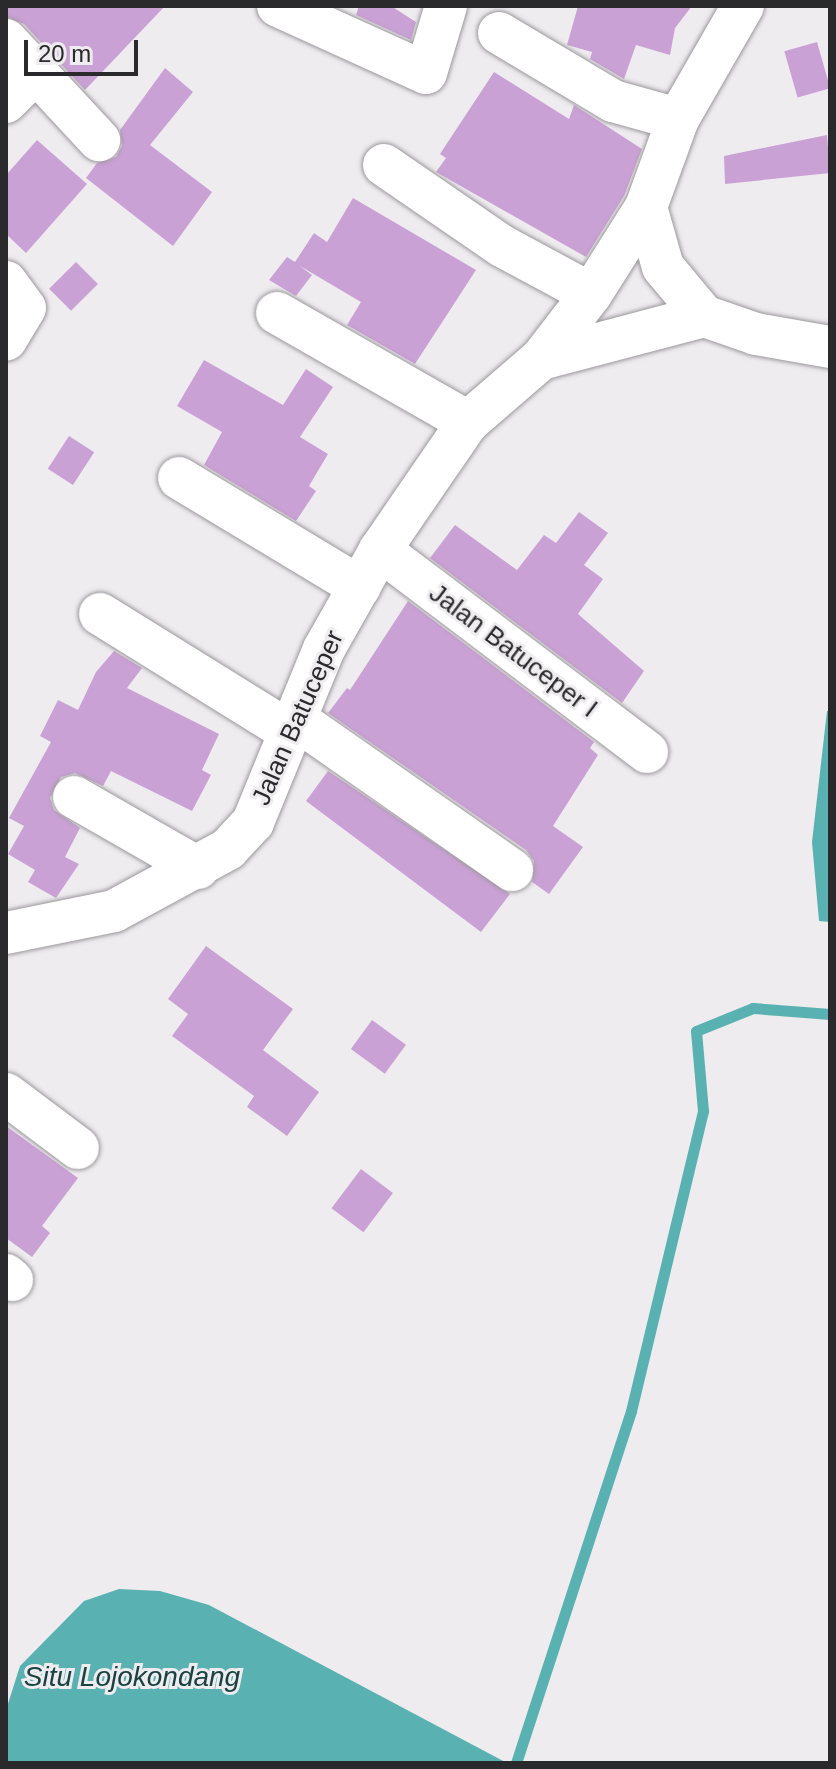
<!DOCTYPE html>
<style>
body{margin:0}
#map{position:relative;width:836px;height:1769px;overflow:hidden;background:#efecf0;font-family:Helvetica,sans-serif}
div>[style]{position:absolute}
.water>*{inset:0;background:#59b2b1}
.stream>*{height:11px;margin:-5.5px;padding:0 5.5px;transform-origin:5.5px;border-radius:5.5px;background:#59b2b1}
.building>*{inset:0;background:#caa1d5;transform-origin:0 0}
.roads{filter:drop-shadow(0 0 2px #9b989c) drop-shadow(0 0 2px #9b989c)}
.minor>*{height:42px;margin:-21px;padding:0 21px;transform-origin:21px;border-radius:21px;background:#fff}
span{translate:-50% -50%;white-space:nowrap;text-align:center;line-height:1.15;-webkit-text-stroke:6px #efecf0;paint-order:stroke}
.street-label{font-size:26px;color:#2a292b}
.water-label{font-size:28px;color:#194242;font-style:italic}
.frame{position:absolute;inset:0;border:8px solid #2a292b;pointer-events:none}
.scale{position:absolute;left:24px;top:40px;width:114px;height:36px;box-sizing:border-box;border:4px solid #2a292b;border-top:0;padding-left:10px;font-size:24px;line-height:28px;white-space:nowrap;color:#2a292b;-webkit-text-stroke:6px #efecf0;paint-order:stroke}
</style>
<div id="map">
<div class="water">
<div style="clip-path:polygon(827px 711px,830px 711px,830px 922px,819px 921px,812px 842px)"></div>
<div style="clip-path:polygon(119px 1589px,160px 1591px,209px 1605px,507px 1763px,6px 1763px,6px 1710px,20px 1666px,84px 1601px)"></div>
</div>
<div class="stream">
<div style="left:516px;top:1763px;width:370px;rotate:-71.9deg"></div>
<div style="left:631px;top:1411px;width:309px;rotate:-76.5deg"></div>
<div style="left:703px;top:1111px;width:80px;rotate:-95deg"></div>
<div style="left:696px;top:1031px;width:61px;rotate:-22deg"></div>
<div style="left:753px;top:1008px;width:77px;rotate:4.5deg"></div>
</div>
<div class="building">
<div style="clip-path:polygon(6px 6px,165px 6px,85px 90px,24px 24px,6px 17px)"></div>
<div style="clip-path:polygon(359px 6px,391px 6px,416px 22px,411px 40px,356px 15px)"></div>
<div style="clip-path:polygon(578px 6px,692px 6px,675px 28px,670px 55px,636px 45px,624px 79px,590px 59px,592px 52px,567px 45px)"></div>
<div style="left:817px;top:42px;width:48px;height:34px;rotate:74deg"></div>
<div style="clip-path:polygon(165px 68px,193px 92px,150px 145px,212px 192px,173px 246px,86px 178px,97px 163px,116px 157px,122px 146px,120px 130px)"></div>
<div style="clip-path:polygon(494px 72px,569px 119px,574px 105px,642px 149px,624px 196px,586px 257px,436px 172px,446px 158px,440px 154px)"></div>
<div style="clip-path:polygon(827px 135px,830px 173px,725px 184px,724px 156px)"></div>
<div style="clip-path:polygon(37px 140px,87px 184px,26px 253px,6px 234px,6px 175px)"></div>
<div style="clip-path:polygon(353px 198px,476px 270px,415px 364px,347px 325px,361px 302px,300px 266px,312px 275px,296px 296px,269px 280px,287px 257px,295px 262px,314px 233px,327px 242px)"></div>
<div style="left:76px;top:262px;width:31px;height:38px;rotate:45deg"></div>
<div style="clip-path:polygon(204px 360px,283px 405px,306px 369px,333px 387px,300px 437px,328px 454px,309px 486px,316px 491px,296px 521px,204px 465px,222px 432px,177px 406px)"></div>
<div style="left:69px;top:436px;width:30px;height:39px;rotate:33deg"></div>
<div style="clip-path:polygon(579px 512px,608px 533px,584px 565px,603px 579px,578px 614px,644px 671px,622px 703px,430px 558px,455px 525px,517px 570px,544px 535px,556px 543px)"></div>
<div style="clip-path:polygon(408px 601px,594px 742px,590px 748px,598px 755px,553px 826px,583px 847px,549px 894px,532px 882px,534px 861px,526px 850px,328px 713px,347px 688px,350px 690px)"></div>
<div style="clip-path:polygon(114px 651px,142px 668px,127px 688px,219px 734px,202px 770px,211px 775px,192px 811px,111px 771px,103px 786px,75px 773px,61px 777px,50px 798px,54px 810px,80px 828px,65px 857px,79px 864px,56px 898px,28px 882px,35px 870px,8px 854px,24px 826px,9px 818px,51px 742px,40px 736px,58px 700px,78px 710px,96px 672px)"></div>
<div style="clip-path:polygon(328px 771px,510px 894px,481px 932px,306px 801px)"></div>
<div style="clip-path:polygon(206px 946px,293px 1009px,263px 1050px,319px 1092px,287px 1136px,247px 1107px,254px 1096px,172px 1036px,188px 1014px,168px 999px)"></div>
<div style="left:372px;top:1020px;width:42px;height:36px;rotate:36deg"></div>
<div style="clip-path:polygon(6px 1126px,78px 1178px,42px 1226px,50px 1233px,32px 1257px,6px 1238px)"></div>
<div style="left:361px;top:1169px;width:40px;height:49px;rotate:37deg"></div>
</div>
<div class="roads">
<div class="minor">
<div style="left:278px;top:6px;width:162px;rotate:24.4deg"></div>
<div style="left:426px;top:73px;width:70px;rotate:-73.4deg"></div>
<div style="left:499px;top:33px;width:133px;rotate:30.8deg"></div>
<div style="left:613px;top:101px;width:67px;rotate:15.5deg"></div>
<div style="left:6px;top:40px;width:137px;rotate:47.1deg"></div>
<div style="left:6px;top:102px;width:44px;rotate:-45deg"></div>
<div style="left:384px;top:165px;width:143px;rotate:34.5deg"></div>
<div style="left:502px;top:246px;width:101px;rotate:28.3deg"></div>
<div style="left:646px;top:207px;width:62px;rotate:74.2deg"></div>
<div style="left:663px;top:267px;width:64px;rotate:50.1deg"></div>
<div style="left:6px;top:282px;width:32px;rotate:54deg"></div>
<div style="left:25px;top:308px;width:37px;rotate:121deg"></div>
<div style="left:277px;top:313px;width:220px;rotate:29.7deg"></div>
<div style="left:541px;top:359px;width:169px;rotate:-14.8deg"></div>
<div style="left:704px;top:316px;width:55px;rotate:19.1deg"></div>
<div style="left:756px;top:334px;width:75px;rotate:10deg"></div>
<div style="left:179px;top:478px;width:211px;rotate:31.1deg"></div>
<div style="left:380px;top:550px;width:335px;rotate:37.1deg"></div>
<div style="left:100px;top:614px;width:222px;rotate:31.8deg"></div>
<div style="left:294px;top:718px;width:266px;rotate:34.9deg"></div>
<div style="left:74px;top:797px;width:143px;rotate:29.8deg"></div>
<div style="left:6px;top:933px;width:110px;rotate:-11.5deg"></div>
<div style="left:114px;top:911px;width:130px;rotate:-28.5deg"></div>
<div style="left:228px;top:849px;width:37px;rotate:-47deg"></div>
<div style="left:253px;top:822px;width:187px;rotate:-67.7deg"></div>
<div style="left:324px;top:649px;width:114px;rotate:-60.5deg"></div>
<div style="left:380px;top:550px;width:155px;rotate:-55.5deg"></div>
<div style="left:468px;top:422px;width:96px;rotate:-40.8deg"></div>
<div style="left:541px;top:359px;width:82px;rotate:-52.4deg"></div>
<div style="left:591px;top:294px;width:103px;rotate:-57.7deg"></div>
<div style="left:646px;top:207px;width:94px;rotate:-70deg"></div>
<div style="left:678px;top:119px;width:130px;rotate:-60.1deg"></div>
<div style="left:6px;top:1094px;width:90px;rotate:36.9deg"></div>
<div style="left:6px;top:1275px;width:8px;rotate:40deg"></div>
</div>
</div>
<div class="street-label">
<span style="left:513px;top:651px;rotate:37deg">Jalan Batuceper I</span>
<span style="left:298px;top:718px;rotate:-66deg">Jalan Batuceper</span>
</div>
<div class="water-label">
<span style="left:132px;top:1677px">Situ Lojokondang</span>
</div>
<div class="frame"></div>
<div class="scale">20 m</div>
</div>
